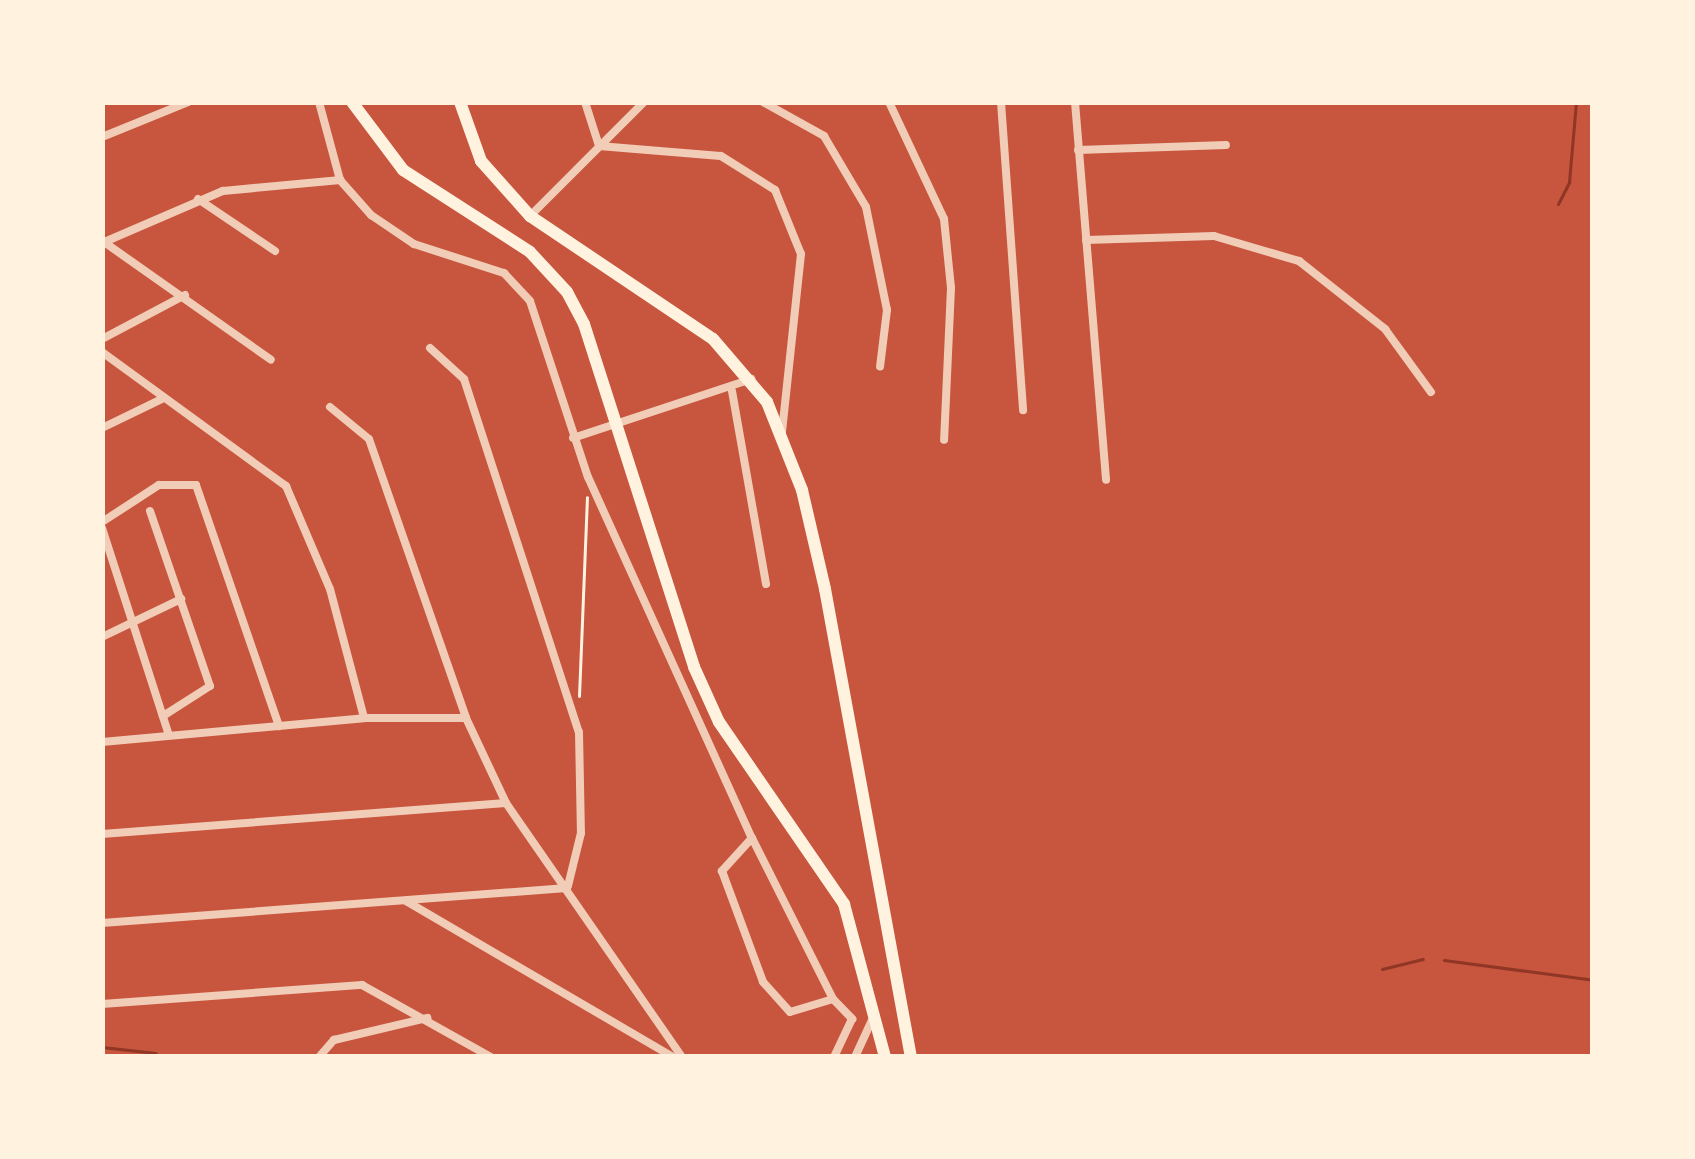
<!DOCTYPE html>
<style>
body{margin:0}
#map{position:relative;width:1695px;height:1159px;overflow:hidden;background:#c8553d;font-family:"PT Sans Narrow",sans-serif}
div>[style]{position:absolute}
.stream>*{height:3px;margin:-1.5px;padding:0 1.5px;transform-origin:1.5px;border-radius:1.5px;background:#8f3625}
.path>*{height:3px;margin:-1.5px;padding:0 1.5px;transform-origin:1.5px;border-radius:1.5px;background:#fff3e0}
.minor>*{height:8px;margin:-4px;padding:0 4px;transform-origin:4px;border-radius:4px;background:#f1ccb7}
.trunk>*{height:12px;margin:-6px;padding:0 6px;transform-origin:6px;border-radius:6px;background:#fff3e0}
span{translate:-50% -50%;white-space:nowrap;text-align:center;line-height:1.15;-webkit-text-stroke:9px #fff3e0;paint-order:stroke}
.frame{position:absolute;inset:0;border:105px solid #fff3e0;pointer-events:none}
</style>
<div id="map">
<div class="stream">
<div style="left:1558px;top:204px;width:25px;rotate:-63deg"></div>
<div style="left:1569px;top:182px;width:80px;rotate:-85deg"></div>
<div style="left:1444px;top:960px;width:150px;rotate:7.6deg"></div>
<div style="left:1382px;top:969px;width:42px;rotate:-13.7deg"></div>
<div style="left:102px;top:1047px;width:54px;rotate:6.3deg"></div>
</div>
<div class="path">
<div style="left:579px;top:696px;width:199px;rotate:-87.7deg"></div>
</div>
<div class="minor">
<div style="left:319px;top:102px;width:81px;rotate:74.9deg"></div>
<div style="left:340px;top:180px;width:47px;rotate:48.5deg"></div>
<div style="left:371px;top:215px;width:52px;rotate:34deg"></div>
<div style="left:414px;top:244px;width:95px;rotate:17.9deg"></div>
<div style="left:504px;top:273px;width:38px;rotate:47deg"></div>
<div style="left:530px;top:301px;width:185px;rotate:71.8deg"></div>
<div style="left:588px;top:477px;width:397px;rotate:65.6deg"></div>
<div style="left:752px;top:838px;width:180px;rotate:63.3deg"></div>
<div style="left:833px;top:999px;width:28px;rotate:46deg"></div>
<div style="left:585px;top:102px;width:46px;rotate:72.3deg"></div>
<div style="left:599px;top:146px;width:122px;rotate:4.7deg"></div>
<div style="left:721px;top:156px;width:64px;rotate:32.2deg"></div>
<div style="left:775px;top:190px;width:69px;rotate:67.9deg"></div>
<div style="left:801px;top:254px;width:180px;rotate:96.1deg"></div>
<div style="left:763px;top:102px;width:70px;rotate:29.1deg"></div>
<div style="left:824px;top:136px;width:82px;rotate:59.4deg"></div>
<div style="left:866px;top:207px;width:105px;rotate:78.5deg"></div>
<div style="left:887px;top:310px;width:57px;rotate:97deg"></div>
<div style="left:889px;top:102px;width:129px;rotate:64.8deg"></div>
<div style="left:944px;top:219px;width:69px;rotate:84.2deg"></div>
<div style="left:951px;top:288px;width:152px;rotate:92.6deg"></div>
<div style="left:1001px;top:102px;width:309px;rotate:85.9deg"></div>
<div style="left:1075px;top:102px;width:379px;rotate:85.3deg"></div>
<div style="left:102px;top:137px;width:93px;rotate:-22.1deg"></div>
<div style="left:1078px;top:150px;width:148px;rotate:-1.9deg"></div>
<div style="left:198px;top:199px;width:93px;rotate:34deg"></div>
<div style="left:531px;top:215px;width:160px;rotate:-45deg"></div>
<div style="left:1086px;top:240px;width:128px;rotate:-1.8deg"></div>
<div style="left:1214px;top:236px;width:89px;rotate:16.4deg"></div>
<div style="left:1299px;top:261px;width:110px;rotate:38.3deg"></div>
<div style="left:1385px;top:329px;width:78px;rotate:53.9deg"></div>
<div style="left:104px;top:242px;width:204px;rotate:35.2deg"></div>
<div style="left:102px;top:243px;width:132px;rotate:-23.3deg"></div>
<div style="left:223px;top:191px;width:118px;rotate:-5.4deg"></div>
<div style="left:102px;top:339px;width:94px;rotate:-27.9deg"></div>
<div style="left:430px;top:348px;width:46px;rotate:42.4deg"></div>
<div style="left:464px;top:379px;width:371px;rotate:72deg"></div>
<div style="left:579px;top:732px;width:101px;rotate:88.9deg"></div>
<div style="left:581px;top:833px;width:55px;rotate:103.8deg"></div>
<div style="left:102px;top:352px;width:228px;rotate:36.1deg"></div>
<div style="left:286px;top:486px;width:112px;rotate:66.9deg"></div>
<div style="left:330px;top:589px;width:133px;rotate:75.2deg"></div>
<div style="left:732px;top:391px;width:196px;rotate:80deg"></div>
<div style="left:330px;top:407px;width:50px;rotate:39.4deg"></div>
<div style="left:369px;top:439px;width:295px;rotate:70.8deg"></div>
<div style="left:466px;top:718px;width:94px;rotate:64.8deg"></div>
<div style="left:506px;top:803px;width:309px;rotate:55.3deg"></div>
<div style="left:102px;top:428px;width:69px;rotate:-25.8deg"></div>
<div style="left:573px;top:438px;width:188px;rotate:-18.3deg"></div>
<div style="left:150px;top:511px;width:185px;rotate:71.1deg"></div>
<div style="left:210px;top:686px;width:56px;rotate:147.4deg"></div>
<div style="left:102px;top:522px;width:68px;rotate:-33deg"></div>
<div style="left:159px;top:485px;width:37px"></div>
<div style="left:196px;top:485px;width:255px;rotate:71deg"></div>
<div style="left:102px;top:528px;width:214px;rotate:72.1deg"></div>
<div style="left:102px;top:637px;width:88px;rotate:-25.7deg"></div>
<div style="left:102px;top:742px;width:263px;rotate:-5.2deg"></div>
<div style="left:364px;top:718px;width:102px"></div>
<div style="left:102px;top:834px;width:405px;rotate:-4.4deg"></div>
<div style="left:752px;top:838px;width:45px;rotate:132.3deg"></div>
<div style="left:722px;top:871px;width:118px;rotate:69.7deg"></div>
<div style="left:763px;top:982px;width:40px;rotate:48deg"></div>
<div style="left:790px;top:1012px;width:45px;rotate:-16.8deg"></div>
<div style="left:406px;top:901px;width:309px;rotate:30.3deg"></div>
<div style="left:102px;top:923px;width:466px;rotate:-4.3deg"></div>
<div style="left:102px;top:1004px;width:261px;rotate:-4.2deg"></div>
<div style="left:362px;top:985px;width:148px;rotate:29.2deg"></div>
<div style="left:319px;top:1057px;width:23px;rotate:-49deg"></div>
<div style="left:334px;top:1040px;width:96px;rotate:-13.3deg"></div>
<div style="left:834px;top:1057px;width:42px;rotate:-64.7deg"></div>
<div style="left:855px;top:1057px;width:41px;rotate:-65.3deg"></div>
</div>
<div class="trunk">
<div style="left:352px;top:102px;width:85px;rotate:53.1deg"></div>
<div style="left:403px;top:170px;width:151px;rotate:32.8deg"></div>
<div style="left:530px;top:252px;width:54px;rotate:47.2deg"></div>
<div style="left:567px;top:292px;width:36px;rotate:62deg"></div>
<div style="left:584px;top:324px;width:360px;rotate:72.2deg"></div>
<div style="left:694px;top:667px;width:60px;rotate:65.6deg"></div>
<div style="left:719px;top:722px;width:221px;rotate:55.5deg"></div>
<div style="left:844px;top:904px;width:158px;rotate:75deg"></div>
<div style="left:460px;top:102px;width:63px;rotate:70.4deg"></div>
<div style="left:481px;top:161px;width:74px;rotate:48.3deg"></div>
<div style="left:530px;top:216px;width:220px;rotate:33.9deg"></div>
<div style="left:713px;top:339px;width:83px;rotate:49.4deg"></div>
<div style="left:767px;top:402px;width:95px;rotate:68.3deg"></div>
<div style="left:802px;top:490px;width:102px;rotate:76.9deg"></div>
<div style="left:825px;top:589px;width:476px;rotate:79.6deg"></div>
</div>
<div class="frame"></div>
</div>
